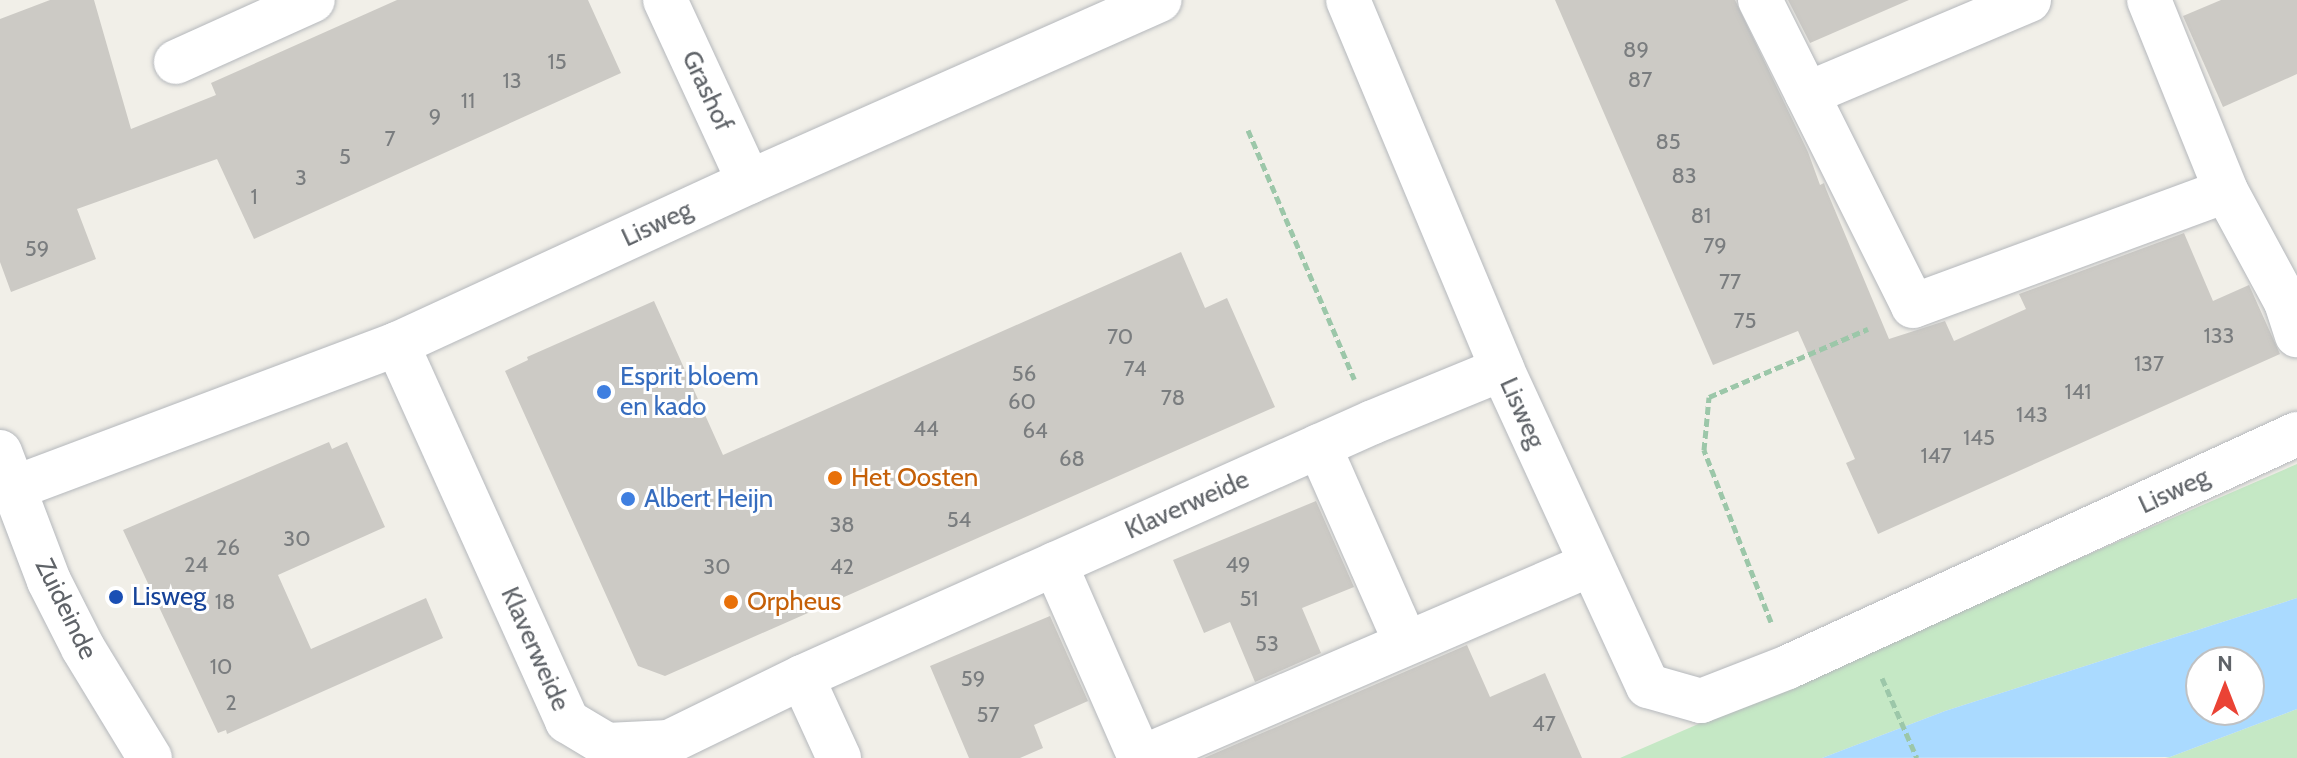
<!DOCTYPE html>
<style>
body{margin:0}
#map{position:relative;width:2297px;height:758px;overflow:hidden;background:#f1efe8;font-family:Cabin,sans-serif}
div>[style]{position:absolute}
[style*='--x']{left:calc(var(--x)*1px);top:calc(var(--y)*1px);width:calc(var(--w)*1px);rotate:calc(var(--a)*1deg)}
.green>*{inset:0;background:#c5e8c5}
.water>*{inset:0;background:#aadaff}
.building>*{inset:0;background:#cccac5}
.path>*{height:5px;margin-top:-2.5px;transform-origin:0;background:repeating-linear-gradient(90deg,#9cc7a9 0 8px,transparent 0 12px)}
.roads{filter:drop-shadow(0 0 2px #b5b8bc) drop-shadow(0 0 2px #b5b8bc)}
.pedestrian>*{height:44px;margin:-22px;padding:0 22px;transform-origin:22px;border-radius:22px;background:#fff}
.minor>*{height:44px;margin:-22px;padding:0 22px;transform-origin:22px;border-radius:22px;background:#fff}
.tertiary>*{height:44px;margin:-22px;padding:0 22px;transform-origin:22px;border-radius:22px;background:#fff}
.dots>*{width:22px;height:22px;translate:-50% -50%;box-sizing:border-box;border:4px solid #fff;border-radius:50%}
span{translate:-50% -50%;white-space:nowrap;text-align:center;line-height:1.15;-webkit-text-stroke:6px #fff;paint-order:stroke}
.number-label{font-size:22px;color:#7a7d7f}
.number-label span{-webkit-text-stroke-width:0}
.street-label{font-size:26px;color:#5f6368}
.shop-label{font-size:26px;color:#366cbe}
.left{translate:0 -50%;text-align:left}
.food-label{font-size:26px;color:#c56008}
.transit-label{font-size:26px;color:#164399}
.north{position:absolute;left:2185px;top:646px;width:80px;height:80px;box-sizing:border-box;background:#fff;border:2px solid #bfc1c3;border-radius:50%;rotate:0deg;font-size:22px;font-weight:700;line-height:32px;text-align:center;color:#5f6368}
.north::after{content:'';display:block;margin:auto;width:28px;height:36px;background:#ea4335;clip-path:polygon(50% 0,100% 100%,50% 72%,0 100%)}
</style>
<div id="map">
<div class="green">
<div style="clip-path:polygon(2297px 464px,2297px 598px,1945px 711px,1822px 758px,1620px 758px)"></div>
<div style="clip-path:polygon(2297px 709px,2297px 758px,2165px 758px,2170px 757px)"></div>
</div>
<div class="water">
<div style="clip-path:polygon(evenodd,2297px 598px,2297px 709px,2170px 757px,1822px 758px,1945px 711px,2297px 598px,2201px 662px,2249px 662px,2249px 710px,2201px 710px,2201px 662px)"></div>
</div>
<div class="building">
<div style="clip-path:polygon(50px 0,94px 0,131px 129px,216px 95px,211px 83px,397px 0,588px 0,621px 73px,254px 239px,217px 159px,77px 209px,96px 259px,11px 292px,0 262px,0 19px)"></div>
<div style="clip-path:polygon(1555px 0,1735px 0,1808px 152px,1820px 185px,1824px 183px,1826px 189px,1889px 339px,1945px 321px,1954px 341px,2026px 309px,2019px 294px,2184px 233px,2213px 301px,2249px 285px,2280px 354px,1878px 534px,1846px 463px,1855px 459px,1798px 331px,1713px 365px)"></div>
<div style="clip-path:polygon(1788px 0,1909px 0,1810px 43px)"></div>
<div style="clip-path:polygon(2221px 0,2297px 0,2297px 74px,2223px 107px,2183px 16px)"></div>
<div style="clip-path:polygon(1181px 252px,1205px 308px,1227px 298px,1275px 407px,665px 676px,638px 666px,505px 371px,528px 360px,527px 357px,654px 301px,723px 455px)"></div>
<div style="clip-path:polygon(329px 442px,332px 449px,347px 442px,385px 527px,278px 575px,311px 649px,426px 598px,443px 638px,227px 734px,226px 730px,218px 733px,123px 530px)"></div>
<div style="clip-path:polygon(1316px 501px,1354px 587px,1302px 608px,1321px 653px,1255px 682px,1230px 622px,1204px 633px,1173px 560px)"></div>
<div style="clip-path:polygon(1050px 616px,1088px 701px,1034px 725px,1043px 748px,1020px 758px,969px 758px,930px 666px)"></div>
<div style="clip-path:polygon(1467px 645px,1490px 697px,1545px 673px,1582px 758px,1204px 758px)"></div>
</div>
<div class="path">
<div style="--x:1248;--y:130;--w:271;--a:66.9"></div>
<div style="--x:1771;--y:622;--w:185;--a:-111.3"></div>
<div style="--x:1704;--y:450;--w:53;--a:-84.6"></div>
<div style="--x:1709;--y:397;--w:173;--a:-23.2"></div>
<div style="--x:1882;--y:678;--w:87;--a:66.4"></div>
</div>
<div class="roads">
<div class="pedestrian">
<div style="--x:1319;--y:446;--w:215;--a:66.2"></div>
<div style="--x:1055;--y:564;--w:212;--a:66.3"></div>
</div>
<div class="minor">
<div style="--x:665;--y:0;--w:200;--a:65.2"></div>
<div style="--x:1348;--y:0;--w:400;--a:67.3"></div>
<div style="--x:1502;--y:369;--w:349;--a:65.3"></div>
<div style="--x:1648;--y:686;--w:55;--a:15.8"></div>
<div style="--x:1701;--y:701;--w:93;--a:-21.3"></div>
<div style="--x:1788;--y:667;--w:560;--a:-24.6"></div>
<div style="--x:1760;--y:0;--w:342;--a:63.4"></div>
<div style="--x:1913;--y:306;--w:333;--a:-20.2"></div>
<div style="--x:2149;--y:0;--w:206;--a:68"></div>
<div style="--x:2226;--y:191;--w:126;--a:61.6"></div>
<div style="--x:2286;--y:302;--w:35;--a:72"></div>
<div style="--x:176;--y:62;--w:150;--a:-24.3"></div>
<div style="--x:1807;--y:94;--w:241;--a:-22.9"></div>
<div style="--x:397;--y:344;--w:414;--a:65.7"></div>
<div style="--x:567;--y:721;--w:47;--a:31"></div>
<div style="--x:607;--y:745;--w:62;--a:-2.8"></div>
<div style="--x:669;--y:742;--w:148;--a:-26"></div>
<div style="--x:14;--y:488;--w:409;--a:-20.6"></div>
<div style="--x:397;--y:344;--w:387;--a:-24.7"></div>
<div style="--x:749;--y:182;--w:449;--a:-23.9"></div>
<div style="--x:839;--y:758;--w:89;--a:-114.6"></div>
<div style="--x:802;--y:677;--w:625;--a:-24.06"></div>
<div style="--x:1373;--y:422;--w:139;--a:-22.3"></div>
<div style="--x:1141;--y:758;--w:488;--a:-23.3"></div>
</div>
<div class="tertiary">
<div style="--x:0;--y:452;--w:138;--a:69.2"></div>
<div style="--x:49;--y:581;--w:75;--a:63.1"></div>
<div style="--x:83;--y:648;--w:129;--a:58.7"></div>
</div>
</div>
<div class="dots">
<div style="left:604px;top:392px;background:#3f7fe0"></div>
<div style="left:835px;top:478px;background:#e8710a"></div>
<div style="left:628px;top:499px;background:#3f7fe0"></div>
<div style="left:116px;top:597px;background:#1a4fb4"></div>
<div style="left:731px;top:602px;background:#e8710a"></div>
</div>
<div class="number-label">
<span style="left:1636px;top:50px">89</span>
<span style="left:557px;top:62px">15</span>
<span style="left:1640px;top:80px">87</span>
<span style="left:512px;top:81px">13</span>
<span style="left:468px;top:101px">11</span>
<span style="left:435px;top:117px">9</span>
<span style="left:390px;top:139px">7</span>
<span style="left:1668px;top:142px">85</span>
<span style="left:345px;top:157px">5</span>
<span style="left:1684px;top:176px">83</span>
<span style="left:301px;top:178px">3</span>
<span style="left:254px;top:197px">1</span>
<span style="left:1701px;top:216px">81</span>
<span style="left:1715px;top:246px">79</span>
<span style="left:37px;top:249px">59</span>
<span style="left:1730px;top:282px">77</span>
<span style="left:1745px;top:321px">75</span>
<span style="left:2219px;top:336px">133</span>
<span style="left:1120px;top:337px">70</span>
<span style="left:2149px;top:364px">137</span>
<span style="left:1135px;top:369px">74</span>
<span style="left:1024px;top:374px">56</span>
<span style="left:2078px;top:392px">141</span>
<span style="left:1173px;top:398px">78</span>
<span style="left:1022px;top:402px">60</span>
<span style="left:2032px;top:415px">143</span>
<span style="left:926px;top:429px">44</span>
<span style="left:1035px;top:431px">64</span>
<span style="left:1979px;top:438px">145</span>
<span style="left:1936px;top:456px">147</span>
<span style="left:1072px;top:459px">68</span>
<span style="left:959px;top:520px">54</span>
<span style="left:842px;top:525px">38</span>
<span style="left:297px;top:539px">30</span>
<span style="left:228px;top:548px">26</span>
<span style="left:196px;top:565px">24</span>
<span style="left:1238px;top:565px">49</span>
<span style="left:717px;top:567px">30</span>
<span style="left:842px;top:567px">42</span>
<span style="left:1249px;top:599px">51</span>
<span style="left:225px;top:602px">18</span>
<span style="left:1267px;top:644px">53</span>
<span style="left:221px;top:667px">10</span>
<span style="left:973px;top:679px">59</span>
<span style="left:231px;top:703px">2</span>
<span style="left:988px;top:715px">57</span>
<span style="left:1544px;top:724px">47</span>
</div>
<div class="street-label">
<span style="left:707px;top:91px;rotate:65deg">Grashof</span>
<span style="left:657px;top:224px;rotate:-25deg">Lisweg</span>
<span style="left:1522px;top:413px;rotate:66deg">Lisweg</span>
<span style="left:2174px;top:491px;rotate:-25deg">Lisweg</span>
<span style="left:1187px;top:505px;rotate:-24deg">Klaverweide</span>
<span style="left:66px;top:609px;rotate:64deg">Zuideinde</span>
<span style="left:535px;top:649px;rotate:66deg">Klaverweide</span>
</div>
<div class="shop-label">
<span class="left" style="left:620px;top:392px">Esprit bloem<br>en kado</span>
<span class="left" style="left:644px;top:499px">Albert Heijn</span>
</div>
<div class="food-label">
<span class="left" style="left:851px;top:478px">Het Oosten</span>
<span class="left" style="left:747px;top:602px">Orpheus</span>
</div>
<div class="transit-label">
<span class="left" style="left:132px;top:597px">Lisweg</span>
</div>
<div class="north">N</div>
</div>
